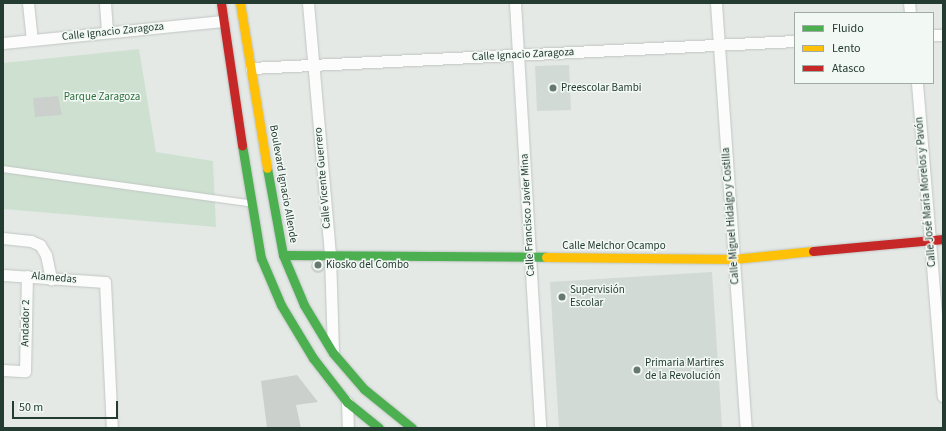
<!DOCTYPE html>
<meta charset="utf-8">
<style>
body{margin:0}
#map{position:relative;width:946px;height:431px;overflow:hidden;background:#e4e9e6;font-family:"Source Sans 3",sans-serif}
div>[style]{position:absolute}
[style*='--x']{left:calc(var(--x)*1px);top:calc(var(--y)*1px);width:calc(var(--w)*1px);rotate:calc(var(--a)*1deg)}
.built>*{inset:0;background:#d2dad5}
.green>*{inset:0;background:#cee1d1}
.building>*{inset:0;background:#cbd0cd}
.round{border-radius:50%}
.roads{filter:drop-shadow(0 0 1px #c1c6c3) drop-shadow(0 0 1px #c1c6c3)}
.lane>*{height:5.5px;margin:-2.75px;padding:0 2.75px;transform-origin:2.75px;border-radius:2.75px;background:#fbfcfb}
.street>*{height:11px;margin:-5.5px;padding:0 5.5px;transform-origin:5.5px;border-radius:5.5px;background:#fbfcfb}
.fast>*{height:9px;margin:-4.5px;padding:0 4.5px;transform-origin:4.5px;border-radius:4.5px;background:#4caf50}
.slow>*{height:9px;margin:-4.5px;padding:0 4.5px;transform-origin:4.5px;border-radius:4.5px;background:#ffc107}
.jam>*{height:9px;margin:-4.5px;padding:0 4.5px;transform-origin:4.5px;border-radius:4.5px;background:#c62828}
.dots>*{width:11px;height:11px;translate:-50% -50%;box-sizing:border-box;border:2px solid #f2f8f4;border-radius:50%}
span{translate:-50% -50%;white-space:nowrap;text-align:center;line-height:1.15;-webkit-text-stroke:3px #f2f8f4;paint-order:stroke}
.street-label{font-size:11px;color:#233b31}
.poi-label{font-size:11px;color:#233b31}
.left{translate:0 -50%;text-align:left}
.park-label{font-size:11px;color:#2f703e}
.frame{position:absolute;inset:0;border:4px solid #233b31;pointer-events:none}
.legend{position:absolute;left:794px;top:12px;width:140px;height:72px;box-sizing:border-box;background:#f2f8f4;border:1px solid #9faca6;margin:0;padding:5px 7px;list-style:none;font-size:12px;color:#233b31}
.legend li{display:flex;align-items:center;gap:8px;height:20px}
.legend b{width:20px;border:1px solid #9faca6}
.scale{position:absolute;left:12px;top:401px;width:106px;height:18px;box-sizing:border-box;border:2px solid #233b31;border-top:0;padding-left:5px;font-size:12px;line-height:14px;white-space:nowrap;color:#233b31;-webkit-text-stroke:3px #f2f8f4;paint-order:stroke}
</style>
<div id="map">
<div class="built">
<div style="clip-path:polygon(569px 65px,571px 110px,537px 111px,535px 66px)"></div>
<div style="clip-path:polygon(712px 272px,722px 427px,559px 428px,550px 282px)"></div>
</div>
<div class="green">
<div style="clip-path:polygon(139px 49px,156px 152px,213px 161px,216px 227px,3px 209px,3px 63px)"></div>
</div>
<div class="building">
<div style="clip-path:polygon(58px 96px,62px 115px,35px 117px,33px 98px)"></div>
<div class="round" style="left:311px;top:259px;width:14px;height:14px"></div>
<div style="clip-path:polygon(297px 375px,318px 402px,296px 405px,301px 428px,267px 428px,261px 381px)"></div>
</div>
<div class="roads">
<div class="lane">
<div style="--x:3;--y:169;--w:247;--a:7.9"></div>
</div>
<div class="street">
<div style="--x:28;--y:3;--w:37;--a:84"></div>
<div style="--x:105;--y:3;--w:29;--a:86"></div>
<div style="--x:308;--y:3;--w:254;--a:85"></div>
<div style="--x:330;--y:256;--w:95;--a:88.2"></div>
<div style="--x:515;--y:3;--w:426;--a:86.6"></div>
<div style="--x:716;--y:3;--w:426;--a:86"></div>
<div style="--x:909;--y:3;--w:10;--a:84"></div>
<div style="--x:933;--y:35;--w:10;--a:0"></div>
<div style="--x:3;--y:43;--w:221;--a:-5.7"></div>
<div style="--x:251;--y:68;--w:545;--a:-2.84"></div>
<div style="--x:917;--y:83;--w:314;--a:85.3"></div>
<div style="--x:3;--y:238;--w:28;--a:6"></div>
<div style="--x:31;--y:241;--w:10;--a:24"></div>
<div style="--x:40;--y:245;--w:12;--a:59"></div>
<div style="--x:46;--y:255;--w:25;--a:78"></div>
<div style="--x:3;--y:275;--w:102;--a:3.9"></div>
<div style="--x:105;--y:282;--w:146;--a:87.3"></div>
<div style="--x:3;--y:370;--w:22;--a:3"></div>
<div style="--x:25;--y:371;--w:95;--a:-88.8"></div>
<div style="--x:347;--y:402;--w:26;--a:88"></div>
</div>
<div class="fast">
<div style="--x:242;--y:145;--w:115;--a:80.5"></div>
<div style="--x:261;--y:258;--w:51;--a:66.9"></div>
<div style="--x:281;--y:305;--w:62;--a:58.9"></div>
<div style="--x:313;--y:358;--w:56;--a:52.3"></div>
<div style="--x:347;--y:402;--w:41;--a:39.1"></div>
<div style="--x:267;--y:168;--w:88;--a:79.6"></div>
<div style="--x:283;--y:255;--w:54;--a:67.2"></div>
<div style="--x:304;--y:305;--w:56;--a:58.9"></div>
<div style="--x:333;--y:353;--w:48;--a:49.3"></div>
<div style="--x:364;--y:389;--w:62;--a:39.1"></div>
<div style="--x:283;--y:255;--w:263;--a:0.4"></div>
</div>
<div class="slow">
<div style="--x:240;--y:3;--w:167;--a:80.7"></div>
<div style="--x:546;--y:257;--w:188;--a:0.6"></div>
<div style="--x:734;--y:259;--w:79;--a:-5.8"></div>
</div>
<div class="jam">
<div style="--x:221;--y:3;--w:144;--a:81.6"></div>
<div style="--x:813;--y:251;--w:131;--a:-5.3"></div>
</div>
</div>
<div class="dots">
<div style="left:553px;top:88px;background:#677870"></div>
<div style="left:318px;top:265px;background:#677870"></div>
<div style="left:562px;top:297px;background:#677870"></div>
<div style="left:637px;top:370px;background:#677870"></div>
</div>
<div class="street-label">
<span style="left:113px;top:32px;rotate:-6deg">Calle Ignacio Zaragoza</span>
<span style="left:523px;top:55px;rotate:-3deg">Calle Ignacio Zaragoza</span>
<span style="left:323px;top:178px;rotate:-95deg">Calle Vicente Guerrero</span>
<span style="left:283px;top:184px;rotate:80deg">Boulevard Ignacio Allende</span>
<span style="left:926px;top:192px;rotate:-95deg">Calle José María Morelos y Pavón</span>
<span style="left:528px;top:215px;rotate:-93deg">Calle Francisco Javier Mina</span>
<span style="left:731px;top:216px;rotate:-94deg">Calle Miguel Hidalgo y Costilla</span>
<span style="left:614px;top:246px">Calle Melchor Ocampo</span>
<span style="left:54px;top:278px;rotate:5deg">Alamedas</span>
<span style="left:26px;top:323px;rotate:-89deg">Andador 2</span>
</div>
<div class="poi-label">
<span class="left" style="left:561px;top:88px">Preescolar Bambi</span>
<span class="left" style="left:326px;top:265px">Kiosko del Combo</span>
<span class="left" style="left:570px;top:297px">Supervisión<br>Escolar</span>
<span class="left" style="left:645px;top:370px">Primaria Martires<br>de la Revolución</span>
</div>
<div class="park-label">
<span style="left:102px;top:97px">Parque Zaragoza</span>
</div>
<div class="frame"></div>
<ul class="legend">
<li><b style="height:5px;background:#4caf50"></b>Fluido</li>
<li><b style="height:5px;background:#ffc107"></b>Lento</li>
<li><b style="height:5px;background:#c62828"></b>Atasco</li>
</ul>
<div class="scale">50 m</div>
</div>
